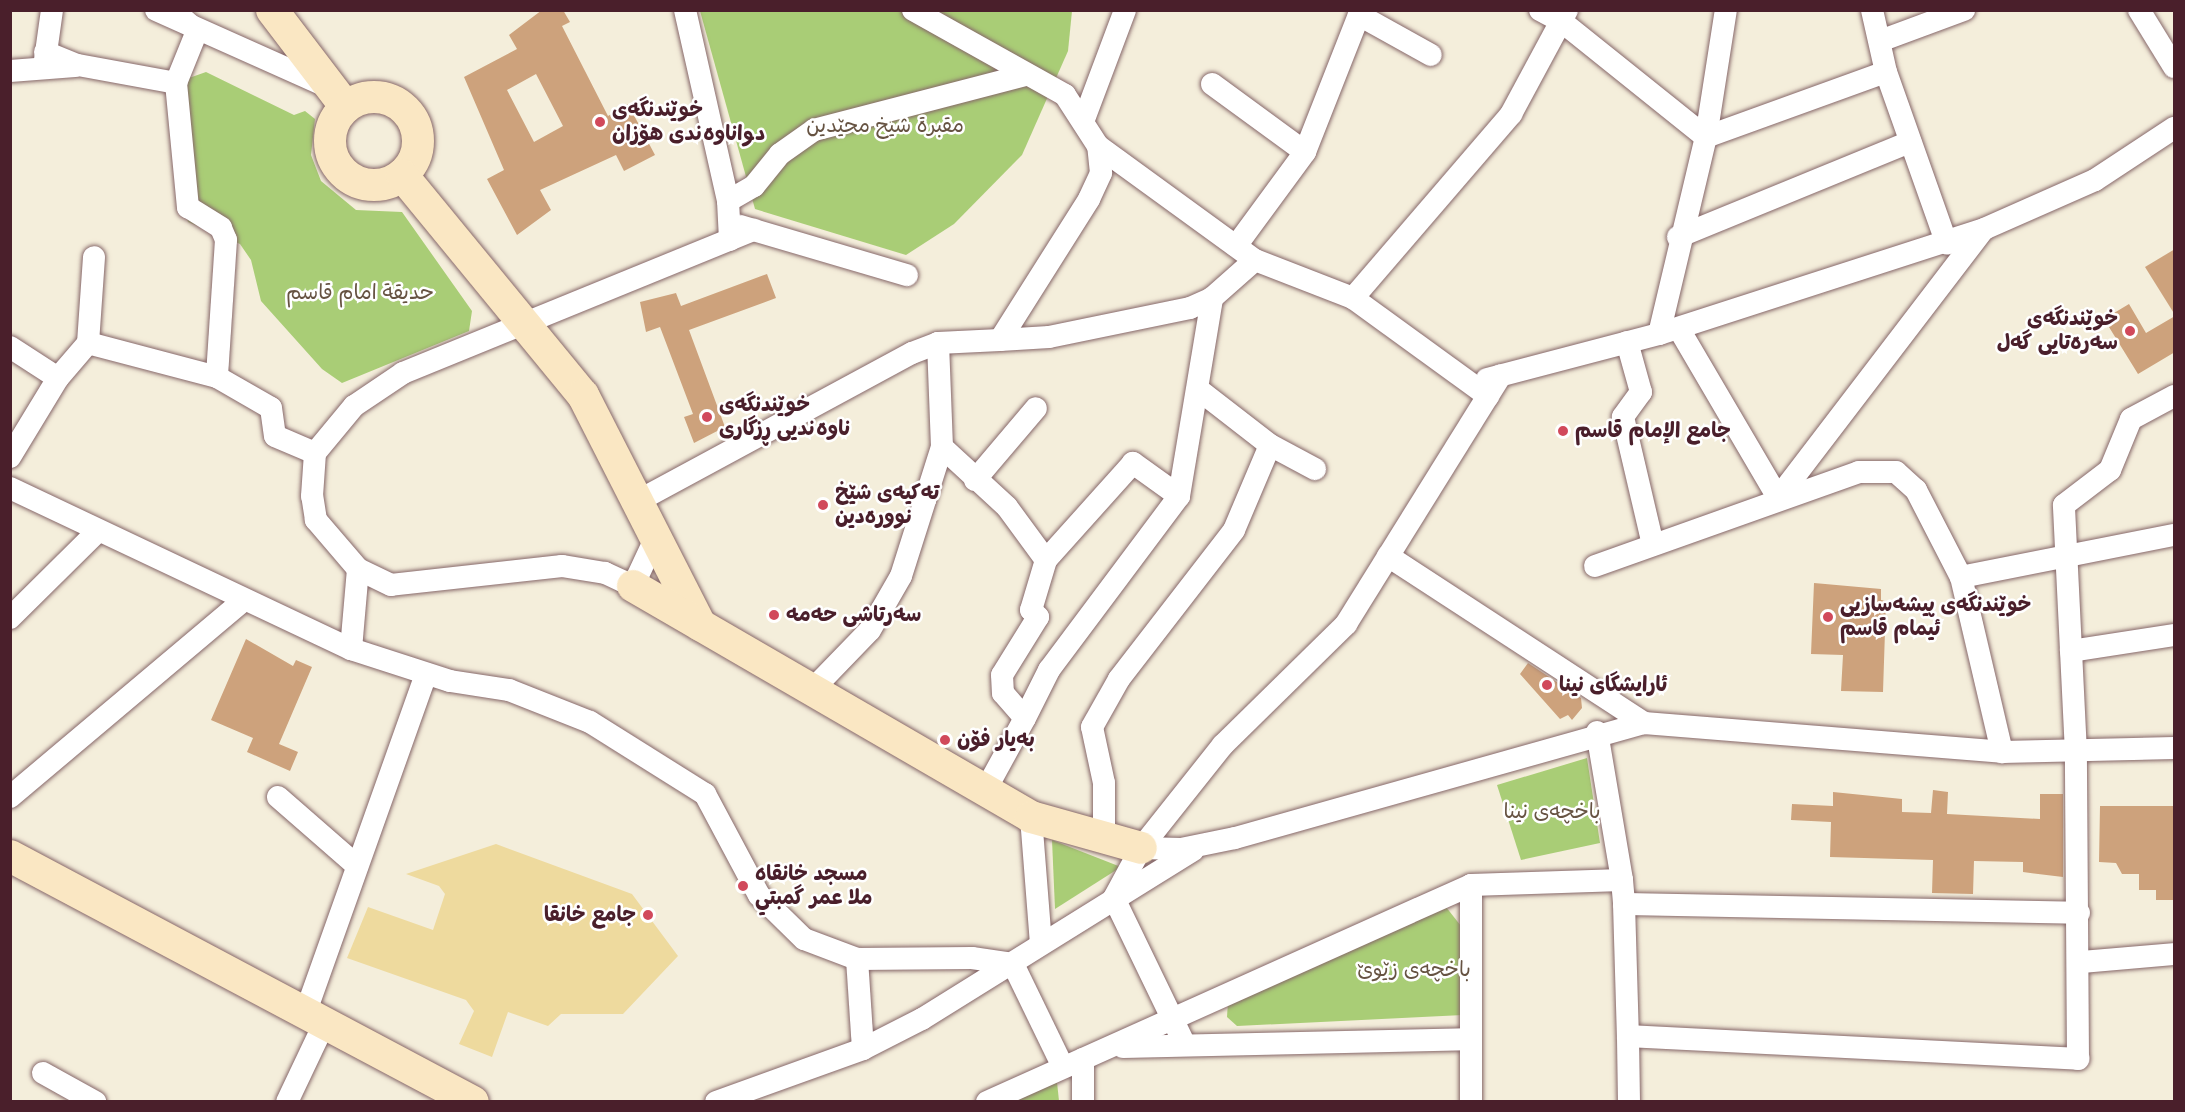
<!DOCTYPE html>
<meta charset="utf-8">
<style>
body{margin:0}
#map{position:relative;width:2185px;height:1112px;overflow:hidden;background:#f4eedb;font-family:Mynerve,"Playpen Sans Arabic",sans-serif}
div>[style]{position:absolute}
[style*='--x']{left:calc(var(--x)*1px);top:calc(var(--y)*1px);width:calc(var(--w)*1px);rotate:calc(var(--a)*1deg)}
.green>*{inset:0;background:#a9cd76}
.sand>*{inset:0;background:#eeda9e}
.building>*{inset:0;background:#cda27c}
.roads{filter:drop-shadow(0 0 2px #866769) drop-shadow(0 0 2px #866769)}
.street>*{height:22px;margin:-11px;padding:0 11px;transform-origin:11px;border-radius:11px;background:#fff}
.secondary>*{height:32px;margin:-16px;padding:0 16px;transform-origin:16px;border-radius:16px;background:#fae7c3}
.secondary>.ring{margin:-16px;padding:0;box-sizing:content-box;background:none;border:32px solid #fae7c3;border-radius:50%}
.dots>*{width:16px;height:16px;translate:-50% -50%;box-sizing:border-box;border:3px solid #fff;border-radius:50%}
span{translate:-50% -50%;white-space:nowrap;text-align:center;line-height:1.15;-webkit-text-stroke:5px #fff;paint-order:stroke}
.poi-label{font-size:21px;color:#4a1f2b;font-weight:700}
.left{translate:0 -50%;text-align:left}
.right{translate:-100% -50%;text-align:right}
.park-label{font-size:21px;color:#665342}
.frame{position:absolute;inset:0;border:12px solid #4a1f2b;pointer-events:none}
</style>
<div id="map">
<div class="green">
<div style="clip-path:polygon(700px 11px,1072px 11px,1068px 51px,1022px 155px,954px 224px,906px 255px,755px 209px)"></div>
<div style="clip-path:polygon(206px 72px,294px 115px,305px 111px,315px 119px,311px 155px,321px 181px,356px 210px,402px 212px,472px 311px,469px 331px,342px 383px,322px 369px,261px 301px,251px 260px,240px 244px,188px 222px,181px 201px,177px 111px,189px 78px)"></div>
<div style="clip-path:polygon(1587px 758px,1600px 843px,1521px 860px,1497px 785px)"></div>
<div style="clip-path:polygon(1052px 840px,1121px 867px,1055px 909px)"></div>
<div style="clip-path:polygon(1446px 907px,1461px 926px,1463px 1015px,1237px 1026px,1227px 1017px,1228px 1002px)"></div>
<div style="clip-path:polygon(1057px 1082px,1059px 1101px,1011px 1102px)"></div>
</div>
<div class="sand">
<div style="clip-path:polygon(496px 844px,632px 894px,678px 956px,623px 1014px,561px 1014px,548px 1026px,508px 1012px,492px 1057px,459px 1044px,474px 1011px,466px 1000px,347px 958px,368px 907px,433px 930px,445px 894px,439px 886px,406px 874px)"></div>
</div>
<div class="building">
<div style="clip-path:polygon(evenodd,542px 10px,563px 10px,570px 22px,562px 26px,608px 116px,628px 104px,655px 155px,624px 171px,616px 155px,540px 190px,551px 210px,517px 235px,487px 179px,504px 170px,464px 77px,517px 49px,509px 35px,542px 10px,536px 74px,563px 126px,534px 142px,507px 90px,536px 74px)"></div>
<div style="clip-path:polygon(2175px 249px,2175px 315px,2145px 267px)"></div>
<div style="clip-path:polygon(767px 274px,776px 298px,689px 330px,725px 427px,694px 443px,684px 417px,693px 414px,660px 327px,646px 332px,640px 302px,676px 293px,681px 306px)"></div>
<div style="clip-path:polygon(2129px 304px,2146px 333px,2175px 316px,2175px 352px,2138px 374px,2104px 319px)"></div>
<div style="clip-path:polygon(1814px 583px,1881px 589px,1881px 600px,1886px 601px,1883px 692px,1841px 691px,1843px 655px,1811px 654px)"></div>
<div style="clip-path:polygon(246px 639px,293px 666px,296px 660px,312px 667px,279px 744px,298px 752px,290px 771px,247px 752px,253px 738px,211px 720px)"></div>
<div style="clip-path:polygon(1528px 663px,1581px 698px,1582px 708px,1572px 720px,1568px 715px,1560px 719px,1520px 674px)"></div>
<div style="clip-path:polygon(1933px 790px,1948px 792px,1947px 814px,2040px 819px,2040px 794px,2063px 794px,2063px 877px,2023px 872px,2023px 862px,1974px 861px,1973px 894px,1932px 893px,1933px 860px,1830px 857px,1831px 822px,1791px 820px,1792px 804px,1833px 806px,1833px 792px,1902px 799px,1902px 812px,1931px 813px)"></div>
<div style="clip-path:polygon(2100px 806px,2175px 806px,2175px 900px,2156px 900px,2156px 890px,2139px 890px,2139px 874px,2122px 874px,2116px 863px,2099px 862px)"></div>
</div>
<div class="roads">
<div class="street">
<div style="--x:156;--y:10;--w:188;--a:24.1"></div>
<div style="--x:173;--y:10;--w:32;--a:41"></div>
<div style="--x:197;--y:31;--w:56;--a:112"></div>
<div style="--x:176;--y:83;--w:125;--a:84.5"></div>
<div style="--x:188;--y:207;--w:39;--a:32"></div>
<div style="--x:221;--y:228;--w:13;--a:67"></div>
<div style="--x:226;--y:240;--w:137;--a:93.8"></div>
<div style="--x:685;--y:10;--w:196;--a:77.3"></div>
<div style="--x:728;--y:201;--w:39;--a:87"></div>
<div style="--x:913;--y:10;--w:174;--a:29.2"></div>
<div style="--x:1065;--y:95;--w:61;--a:57.1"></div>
<div style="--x:1540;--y:10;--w:24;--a:28"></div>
<div style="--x:1561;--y:21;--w:186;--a:38.7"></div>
<div style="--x:1706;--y:137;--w:191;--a:-19.9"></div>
<div style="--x:1872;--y:10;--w:64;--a:77.3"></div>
<div style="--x:1886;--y:72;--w:182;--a:70.5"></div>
<div style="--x:2139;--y:10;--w:67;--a:58.4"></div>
<div style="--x:1359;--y:15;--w:82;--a:29.1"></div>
<div style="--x:1880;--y:41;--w:90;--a:-20.3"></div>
<div style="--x:45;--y:52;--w:35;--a:22"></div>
<div style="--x:78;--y:65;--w:100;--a:10.4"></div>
<div style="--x:44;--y:67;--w:58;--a:-82"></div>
<div style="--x:10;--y:71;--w:65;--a:-4.4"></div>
<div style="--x:1212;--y:84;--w:115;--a:36.2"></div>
<div style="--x:1083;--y:122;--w:120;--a:-69.4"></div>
<div style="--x:728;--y:201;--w:30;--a:-30"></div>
<div style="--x:754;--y:186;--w:41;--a:-50.9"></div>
<div style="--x:780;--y:154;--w:42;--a:-35.2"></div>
<div style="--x:814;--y:130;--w:218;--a:-14.6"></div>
<div style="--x:740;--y:226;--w:174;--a:16.4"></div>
<div style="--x:1678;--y:237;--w:251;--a:-22.3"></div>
<div style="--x:1236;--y:246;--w:117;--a:-53.7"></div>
<div style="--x:1305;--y:152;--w:153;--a:-68.5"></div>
<div style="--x:1353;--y:298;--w:243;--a:-49.3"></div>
<div style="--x:1511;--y:114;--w:118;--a:-61.7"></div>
<div style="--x:1679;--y:329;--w:196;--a:59.6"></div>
<div style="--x:1778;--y:498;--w:337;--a:-52.6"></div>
<div style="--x:1659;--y:334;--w:342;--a:-17.9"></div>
<div style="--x:1984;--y:229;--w:121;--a:-23.8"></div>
<div style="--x:2095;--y:180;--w:95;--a:-33.4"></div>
<div style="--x:1000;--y:340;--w:49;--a:-3.5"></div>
<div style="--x:1049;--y:337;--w:144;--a:-11.6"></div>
<div style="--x:1190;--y:308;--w:24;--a:-24"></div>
<div style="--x:1212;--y:298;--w:57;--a:-41.5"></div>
<div style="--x:1627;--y:342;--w:52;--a:74.4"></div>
<div style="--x:1641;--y:392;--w:31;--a:126"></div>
<div style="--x:1623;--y:417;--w:131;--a:76.8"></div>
<div style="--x:88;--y:343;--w:86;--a:-86"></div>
<div style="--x:10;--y:347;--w:57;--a:32.9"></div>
<div style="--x:1487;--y:379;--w:178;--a:-14.7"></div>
<div style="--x:1659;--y:334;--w:203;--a:-76.6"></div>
<div style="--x:1706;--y:137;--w:129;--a:-81.1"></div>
<div style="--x:1270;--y:445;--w:51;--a:28.1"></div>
<div style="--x:942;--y:447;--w:88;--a:42.7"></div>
<div style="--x:1007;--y:507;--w:66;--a:53.7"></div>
<div style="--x:10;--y:457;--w:92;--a:-58.7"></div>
<div style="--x:58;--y:378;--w:46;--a:-49.4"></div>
<div style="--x:88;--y:343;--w:133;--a:14.8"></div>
<div style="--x:217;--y:377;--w:62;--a:29.9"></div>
<div style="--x:271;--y:408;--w:28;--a:82"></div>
<div style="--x:275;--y:436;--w:43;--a:23"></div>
<div style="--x:975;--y:480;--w:94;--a:-49.7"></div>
<div style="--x:10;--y:488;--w:377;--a:25.3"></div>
<div style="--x:351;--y:649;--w:104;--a:17.9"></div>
<div style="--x:450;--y:681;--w:60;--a:8.7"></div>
<div style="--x:509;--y:690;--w:87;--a:21.6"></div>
<div style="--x:590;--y:722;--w:136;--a:32.1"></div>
<div style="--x:705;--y:794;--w:115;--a:61.9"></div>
<div style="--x:759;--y:895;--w:63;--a:44.4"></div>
<div style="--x:804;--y:939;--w:57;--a:20.7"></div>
<div style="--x:857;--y:959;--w:115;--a:-0.5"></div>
<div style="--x:972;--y:958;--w:41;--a:8.3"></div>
<div style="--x:1013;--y:964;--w:114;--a:64.1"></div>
<div style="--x:1179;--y:496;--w:201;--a:-80.5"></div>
<div style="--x:638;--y:501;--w:311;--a:-28.4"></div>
<div style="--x:912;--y:353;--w:28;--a:-21"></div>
<div style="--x:938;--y:343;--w:62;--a:-2.8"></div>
<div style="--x:1000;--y:340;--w:167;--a:-57.7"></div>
<div style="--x:1089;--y:199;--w:29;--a:-65"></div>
<div style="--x:1101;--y:173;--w:27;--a:-96"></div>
<div style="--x:1098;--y:146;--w:194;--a:36"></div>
<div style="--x:1255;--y:260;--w:105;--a:21.2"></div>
<div style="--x:1353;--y:298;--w:167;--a:36"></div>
<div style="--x:656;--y:537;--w:54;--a:115.1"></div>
<div style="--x:633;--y:586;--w:31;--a:-155"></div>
<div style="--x:605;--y:573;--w:44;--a:-170.8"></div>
<div style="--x:562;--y:566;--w:172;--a:173.7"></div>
<div style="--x:391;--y:585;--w:37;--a:-154"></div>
<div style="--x:358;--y:569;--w:65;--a:-130.6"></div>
<div style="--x:316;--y:520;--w:24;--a:-99"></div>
<div style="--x:312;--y:496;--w:43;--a:-86"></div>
<div style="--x:315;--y:453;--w:61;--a:-50.3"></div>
<div style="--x:354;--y:406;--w:59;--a:-34"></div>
<div style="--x:403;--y:373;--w:379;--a:-22.2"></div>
<div style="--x:1388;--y:556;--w:306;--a:33.1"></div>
<div style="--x:1595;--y:566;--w:280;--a:-19.6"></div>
<div style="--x:1859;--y:472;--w:37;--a:0"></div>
<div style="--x:1896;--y:472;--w:27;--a:42"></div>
<div style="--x:1916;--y:490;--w:98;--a:62.7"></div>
<div style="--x:1961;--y:577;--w:180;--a:76.8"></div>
<div style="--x:1961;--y:577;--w:217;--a:-11.2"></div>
<div style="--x:10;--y:618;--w:121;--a:-44.7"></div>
<div style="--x:351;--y:649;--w:80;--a:-85"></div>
<div style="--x:2071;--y:651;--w:104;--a:-8.8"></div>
<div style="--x:812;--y:690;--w:83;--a:-46"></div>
<div style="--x:870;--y:630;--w:62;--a:-60.1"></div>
<div style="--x:901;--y:576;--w:135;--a:-72.4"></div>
<div style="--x:942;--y:447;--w:104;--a:-92.2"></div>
<div style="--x:1597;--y:732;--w:150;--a:80.4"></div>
<div style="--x:985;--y:791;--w:83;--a:-61.3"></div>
<div style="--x:1025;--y:718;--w:54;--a:-63.4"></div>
<div style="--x:1049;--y:670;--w:217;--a:-53.2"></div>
<div style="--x:1179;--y:496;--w:57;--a:-144.3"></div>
<div style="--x:1133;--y:463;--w:130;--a:131.9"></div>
<div style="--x:1046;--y:560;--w:52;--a:106.7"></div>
<div style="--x:1031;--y:610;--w:10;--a:45"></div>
<div style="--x:1038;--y:617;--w:68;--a:121.8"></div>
<div style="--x:1002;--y:675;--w:18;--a:87"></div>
<div style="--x:1003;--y:693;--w:33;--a:49"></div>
<div style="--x:10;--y:797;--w:306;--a:-40.1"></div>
<div style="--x:278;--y:797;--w:105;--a:41.1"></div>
<div style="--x:1031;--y:817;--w:127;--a:85.5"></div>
<div style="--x:1104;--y:841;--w:58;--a:-90"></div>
<div style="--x:1104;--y:783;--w:57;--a:-102.1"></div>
<div style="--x:1092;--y:727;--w:55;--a:-60.6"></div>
<div style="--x:1119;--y:679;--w:188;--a:-52.3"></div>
<div style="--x:1234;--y:530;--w:92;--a:-67"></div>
<div style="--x:1270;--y:445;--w:90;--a:-142.2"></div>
<div style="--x:1141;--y:848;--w:132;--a:-51.5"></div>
<div style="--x:1223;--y:745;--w:173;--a:-44.5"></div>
<div style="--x:1346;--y:624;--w:293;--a:-58.1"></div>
<div style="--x:1624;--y:904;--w:132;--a:88.3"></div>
<div style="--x:857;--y:959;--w:90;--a:86.2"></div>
<div style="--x:2081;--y:962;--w:93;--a:-4.9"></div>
<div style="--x:305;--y:1014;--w:361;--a:-70.4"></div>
<div style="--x:1185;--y:1045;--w:163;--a:-115.8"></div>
<div style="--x:1114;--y:898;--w:57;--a:-61.6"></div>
<div style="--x:1141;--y:848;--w:40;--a:1.4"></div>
<div style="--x:1181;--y:849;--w:55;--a:-11.5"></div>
<div style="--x:1235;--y:838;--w:425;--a:-15.7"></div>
<div style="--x:1644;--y:723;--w:359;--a:4.6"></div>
<div style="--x:2002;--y:752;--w:172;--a:-1.3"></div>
<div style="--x:1123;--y:1047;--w:344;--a:-1.3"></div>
<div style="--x:43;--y:1073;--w:60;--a:29.1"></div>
<div style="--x:287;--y:1102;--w:86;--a:-64.6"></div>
<div style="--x:716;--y:1102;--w:156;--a:-19.8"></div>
<div style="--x:863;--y:1049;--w:66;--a:-27"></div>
<div style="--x:922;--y:1019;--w:319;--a:-31.9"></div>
<div style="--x:987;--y:1102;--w:530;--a:-24.15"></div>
<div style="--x:1471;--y:885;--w:151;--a:-1.9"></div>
<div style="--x:1622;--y:880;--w:24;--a:85"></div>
<div style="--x:1624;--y:904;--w:455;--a:1.1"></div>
<div style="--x:1083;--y:1102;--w:43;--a:-90"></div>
<div style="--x:1471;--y:1102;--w:217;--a:-90"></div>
<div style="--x:1629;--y:1102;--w:66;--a:-90.9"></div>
<div style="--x:1628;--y:1036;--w:451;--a:2.9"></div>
<div style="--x:2078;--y:1059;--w:306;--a:-90.4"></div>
<div style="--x:2076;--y:753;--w:248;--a:-92.8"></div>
<div style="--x:2064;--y:505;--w:58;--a:-37.3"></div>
<div style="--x:2110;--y:470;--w:55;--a:-67.6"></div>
<div style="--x:2131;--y:419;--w:49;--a:-28.1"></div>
</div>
<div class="secondary">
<div style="--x:272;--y:10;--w:122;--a:52.7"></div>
<div class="ring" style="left:330px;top:97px;width:56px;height:56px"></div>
<div style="--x:402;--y:175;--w:285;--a:50.6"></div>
<div style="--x:583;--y:395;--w:258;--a:63"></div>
<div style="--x:633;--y:586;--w:460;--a:30.1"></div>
<div style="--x:1031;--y:817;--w:114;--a:15.7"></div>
<div style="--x:10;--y:856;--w:524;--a:27.98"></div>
</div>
</div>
<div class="dots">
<div style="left:600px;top:122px;background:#d1495b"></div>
<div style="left:2130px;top:331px;background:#d1495b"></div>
<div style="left:707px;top:417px;background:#d1495b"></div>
<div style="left:1563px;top:431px;background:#d1495b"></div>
<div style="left:823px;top:505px;background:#d1495b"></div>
<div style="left:774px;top:615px;background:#d1495b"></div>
<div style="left:1828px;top:617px;background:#d1495b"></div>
<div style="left:1547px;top:685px;background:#d1495b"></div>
<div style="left:945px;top:740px;background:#d1495b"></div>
<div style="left:743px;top:886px;background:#d1495b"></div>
<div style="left:648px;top:915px;background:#d1495b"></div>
</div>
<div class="poi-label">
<span class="left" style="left:612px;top:122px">خوێندنگەی<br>دواناوەندی هۆزان</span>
<span class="right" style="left:2118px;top:331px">خوێندنگەی<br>سەرەتایی گەل</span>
<span class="left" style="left:719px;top:417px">خوێندنگەی<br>ناوەندیی ڕزگاری</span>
<span class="left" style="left:1575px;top:431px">جامع الإمام قاسم</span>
<span class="left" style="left:835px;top:505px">تەکیەی شێخ<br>نوورەدین</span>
<span class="left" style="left:1840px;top:617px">خوێندنگەی پیشەسازیی<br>ئیمام قاسم</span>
<span class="left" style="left:786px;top:615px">سەرتاشی حەمە</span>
<span class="left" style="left:1559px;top:685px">ئارایشگای نینا</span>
<span class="left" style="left:957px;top:740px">بەیار فۆن</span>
<span class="left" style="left:755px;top:886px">مسجد خانقاه<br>ملا عمر گمبتي</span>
<span class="right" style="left:636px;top:915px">جامع خانقا</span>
</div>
<div class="park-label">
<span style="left:885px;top:126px">مقبرة شيخ محێدین</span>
<span style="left:360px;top:293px">حديقة امام قاسم</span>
<span style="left:1552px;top:812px">باخچەی نینا</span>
<span style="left:1414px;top:970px">باخچەی زێوێ</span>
</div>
<div class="frame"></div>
</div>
